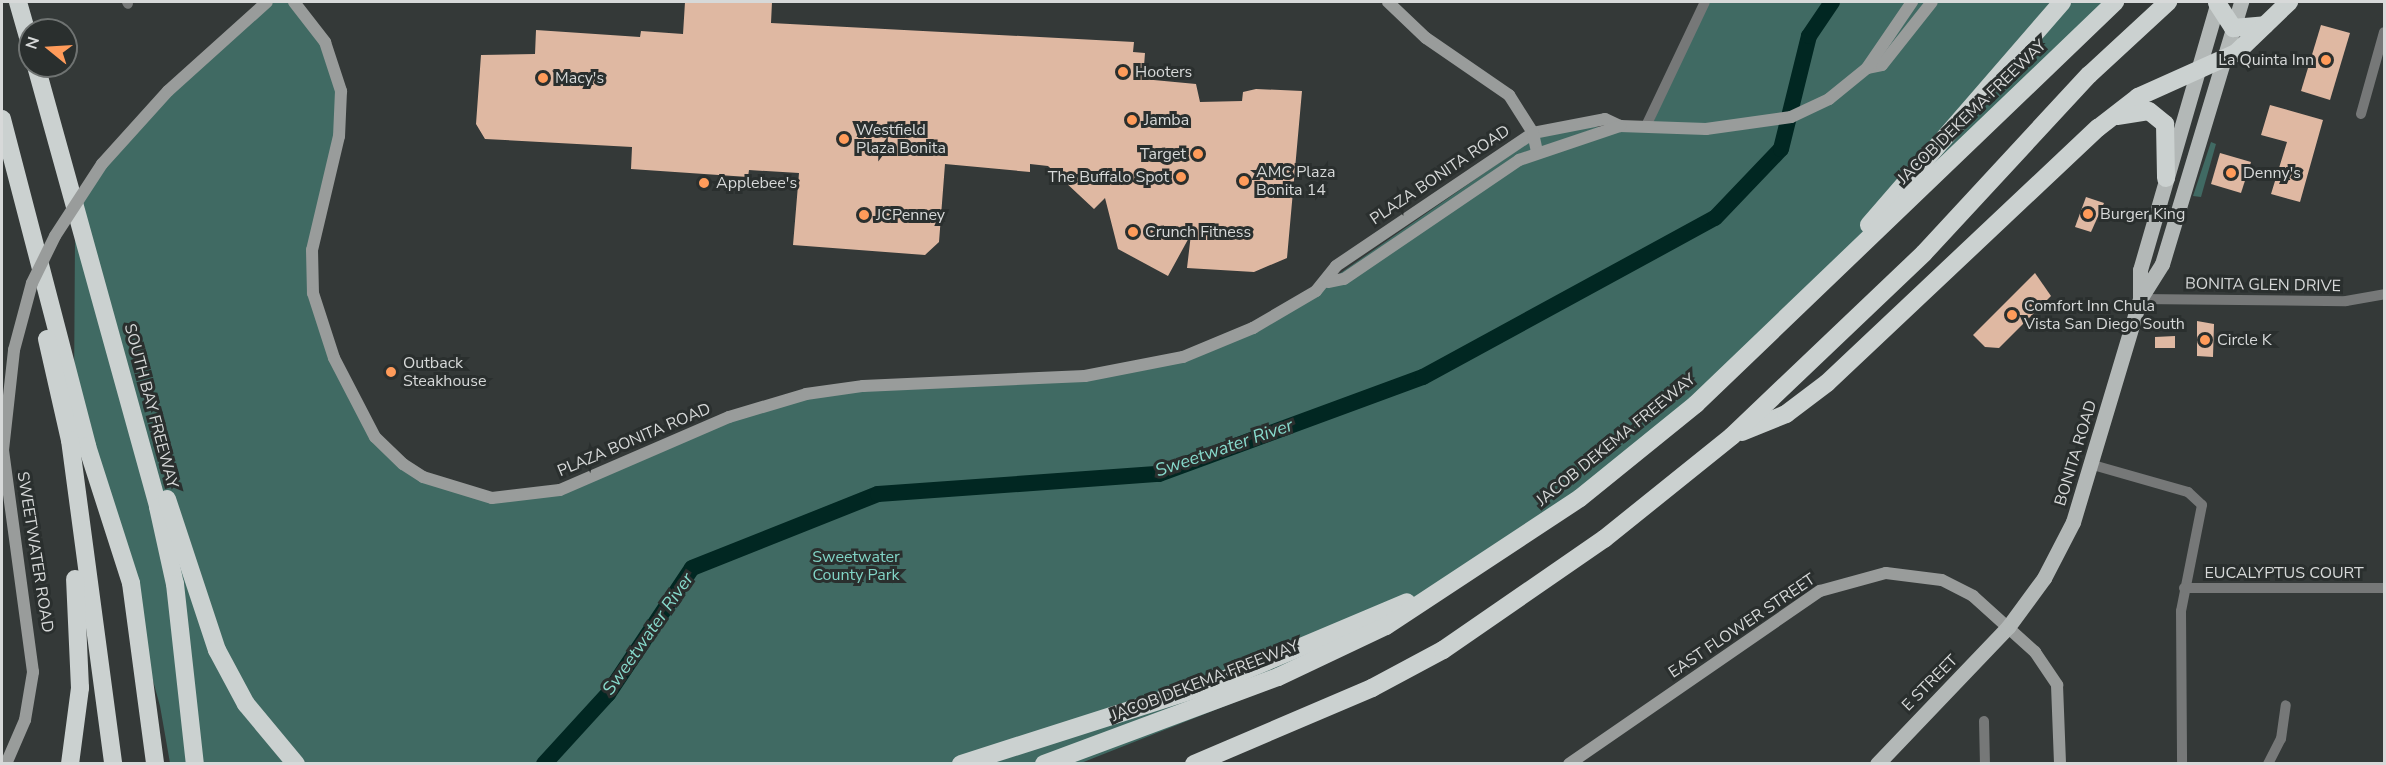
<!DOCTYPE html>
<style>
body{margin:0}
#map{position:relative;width:2386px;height:765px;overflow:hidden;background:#343938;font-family:"Nunito Sans",sans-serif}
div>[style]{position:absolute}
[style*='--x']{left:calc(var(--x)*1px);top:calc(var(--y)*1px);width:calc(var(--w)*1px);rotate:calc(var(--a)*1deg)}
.green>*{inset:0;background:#406a63}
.river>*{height:16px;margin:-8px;padding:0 8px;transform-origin:8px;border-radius:8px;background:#012722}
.building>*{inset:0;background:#dfb8a2}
.street>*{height:10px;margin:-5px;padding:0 5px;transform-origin:5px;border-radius:5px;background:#767878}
.secondary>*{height:12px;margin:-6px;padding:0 6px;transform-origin:6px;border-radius:6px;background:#999c9b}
.primary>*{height:15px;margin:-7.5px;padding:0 7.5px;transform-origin:7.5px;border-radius:7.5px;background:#b3b8b7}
.highway>*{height:18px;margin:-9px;padding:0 9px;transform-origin:9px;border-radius:9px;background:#cbd1d0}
.secondary-bridge>*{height:12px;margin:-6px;padding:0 6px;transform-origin:6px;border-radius:6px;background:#999c9b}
.dots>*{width:16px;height:16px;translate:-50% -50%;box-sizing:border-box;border:3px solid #2a2f2e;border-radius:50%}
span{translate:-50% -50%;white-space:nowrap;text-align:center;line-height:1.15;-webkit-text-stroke:6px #2a2f2e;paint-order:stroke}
.poi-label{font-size:16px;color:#d7d9d9}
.right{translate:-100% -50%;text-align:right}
.left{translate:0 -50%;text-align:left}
.street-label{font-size:16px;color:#d7d9d9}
.park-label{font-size:16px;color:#81d4c6}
.water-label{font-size:18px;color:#87dacc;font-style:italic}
.frame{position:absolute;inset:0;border:3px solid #d7d9d9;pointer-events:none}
.north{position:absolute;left:18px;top:18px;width:60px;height:60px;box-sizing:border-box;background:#2a2f2e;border:2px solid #6f7372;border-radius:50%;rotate:288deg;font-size:16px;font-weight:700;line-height:24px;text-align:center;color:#d7d9d9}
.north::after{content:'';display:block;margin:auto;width:21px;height:27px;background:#ff9b5a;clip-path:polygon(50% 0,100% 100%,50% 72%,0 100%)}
</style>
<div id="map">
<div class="green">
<div style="clip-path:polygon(267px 2px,295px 2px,319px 31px,341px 97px,312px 272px,333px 355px,391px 453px,454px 490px,533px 495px,789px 398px,1150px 365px,1296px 304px,1536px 137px,1587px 127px,1651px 127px,1705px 2px,2103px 2px,1698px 403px,1580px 499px,1276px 686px,1081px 763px,170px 763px,160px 706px,74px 395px,75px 235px,85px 193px,102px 162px)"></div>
<div style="clip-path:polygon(2211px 142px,2216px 144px,2201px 197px,2193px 196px)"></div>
</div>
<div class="river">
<div style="--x:544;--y:764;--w:95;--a:-47.6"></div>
<div style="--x:608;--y:694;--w:151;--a:-56.3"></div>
<div style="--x:692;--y:568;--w:200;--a:-21.7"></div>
<div style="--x:878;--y:494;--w:282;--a:-4.1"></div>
<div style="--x:1159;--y:474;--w:281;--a:-20.2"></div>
<div style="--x:1423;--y:377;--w:332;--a:-28.6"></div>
<div style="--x:1715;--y:218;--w:95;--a:-46.3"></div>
<div style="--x:1781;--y:149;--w:116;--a:-76.1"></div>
<div style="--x:1809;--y:36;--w:41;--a:-55.9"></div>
</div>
<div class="building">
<div style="clip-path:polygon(685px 2px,772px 2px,771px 23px,1134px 42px,1133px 52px,1145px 53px,1143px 79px,1196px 84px,1200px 102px,1242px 101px,1243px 92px,1256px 89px,1302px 91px,1287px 258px,1254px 272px,1187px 268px,1191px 234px,1168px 276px,1118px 249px,1105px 198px,1094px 209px,1048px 166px,1030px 164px,1030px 172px,945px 164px,939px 242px,925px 255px,793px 245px,799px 173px,749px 170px,748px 177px,631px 169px,632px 147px,485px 139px,476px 124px,481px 55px,535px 54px,536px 30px,640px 37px,641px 31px,683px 34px)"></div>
<div style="clip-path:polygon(2321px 25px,2350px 33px,2330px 100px,2301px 91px)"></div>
<div style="clip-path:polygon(2270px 105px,2323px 120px,2300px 202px,2271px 194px,2287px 142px,2261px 135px)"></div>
<div style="clip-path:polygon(2220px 153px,2251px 162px,2241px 193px,2211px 184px)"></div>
<div style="clip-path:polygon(2086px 197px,2104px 203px,2091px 232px,2075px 227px)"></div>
<div style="clip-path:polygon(2035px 273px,2051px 296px,1999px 348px,1985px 347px,1973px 335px)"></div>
<div style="clip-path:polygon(2197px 321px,2214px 324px,2213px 357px,2197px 356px)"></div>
<div style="clip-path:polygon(2175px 336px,2175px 348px,2155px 348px,2155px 337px)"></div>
</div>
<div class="street">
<div style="--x:127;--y:2;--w:2;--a:63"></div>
<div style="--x:2361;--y:114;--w:85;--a:-74.3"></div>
<div style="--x:1646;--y:126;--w:137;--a:-64.6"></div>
<div style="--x:2140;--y:299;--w:206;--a:0.6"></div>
<div style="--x:2346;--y:301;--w:39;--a:-10"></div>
<div style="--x:2093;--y:465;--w:99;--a:15.9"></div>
<div style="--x:2188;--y:492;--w:19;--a:43"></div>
<div style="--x:2202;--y:505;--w:108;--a:101.2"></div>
<div style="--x:2181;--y:611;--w:153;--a:89.6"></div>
<div style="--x:2184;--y:588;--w:200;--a:0"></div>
<div style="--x:1984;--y:721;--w:43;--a:88.7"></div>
<div style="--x:2268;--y:764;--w:28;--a:-63"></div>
<div style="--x:2281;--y:739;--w:34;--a:-82"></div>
</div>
<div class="secondary">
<div style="--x:294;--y:2;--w:51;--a:52.2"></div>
<div style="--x:325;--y:42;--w:52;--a:71.9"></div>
<div style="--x:341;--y:91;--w:45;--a:92.5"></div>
<div style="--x:339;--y:136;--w:117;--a:103.3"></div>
<div style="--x:312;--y:250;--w:43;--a:88.7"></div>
<div style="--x:313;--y:293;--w:68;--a:72.1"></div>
<div style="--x:334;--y:358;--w:89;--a:62.6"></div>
<div style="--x:375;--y:437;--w:39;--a:44"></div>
<div style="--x:403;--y:464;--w:24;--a:33"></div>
<div style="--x:423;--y:477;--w:72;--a:16.9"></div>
<div style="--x:492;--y:498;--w:68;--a:-6.7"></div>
<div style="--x:560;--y:490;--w:184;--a:-23.4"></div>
<div style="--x:729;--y:417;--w:80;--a:-16.6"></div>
<div style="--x:806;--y:394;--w:58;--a:-8"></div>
<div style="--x:863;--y:386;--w:222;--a:-2.6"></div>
<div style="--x:1085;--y:376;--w:100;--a:-11"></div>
<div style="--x:1183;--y:357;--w:76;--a:-22.5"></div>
<div style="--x:1253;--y:328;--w:73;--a:-30.4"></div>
<div style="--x:1316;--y:291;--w:32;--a:-51"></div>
<div style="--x:1336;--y:266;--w:238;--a:-34"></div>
<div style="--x:1533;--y:133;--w:73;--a:-11"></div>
<div style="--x:1605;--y:119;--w:17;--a:25"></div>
<div style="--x:1620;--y:126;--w:86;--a:2"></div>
<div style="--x:1706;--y:129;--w:86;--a:-8"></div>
<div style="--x:1791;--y:117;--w:42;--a:-25.3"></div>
<div style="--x:1829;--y:99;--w:49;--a:-39.2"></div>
<div style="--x:1867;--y:68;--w:15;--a:-11"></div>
<div style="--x:1882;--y:65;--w:80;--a:-51.6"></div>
<div style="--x:1388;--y:2;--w:52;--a:43.5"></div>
<div style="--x:1426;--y:38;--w:101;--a:34.5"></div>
<div style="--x:1509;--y:95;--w:45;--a:57.7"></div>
<div style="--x:1533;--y:133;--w:19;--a:78"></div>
<div style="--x:1867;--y:68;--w:80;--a:-55.7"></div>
<div style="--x:102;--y:164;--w:98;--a:-47.9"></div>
<div style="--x:168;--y:91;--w:133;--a:-42"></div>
<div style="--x:1328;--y:282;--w:16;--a:-11"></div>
<div style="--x:1344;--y:279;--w:212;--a:-34.2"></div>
<div style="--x:1519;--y:160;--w:107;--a:-18.6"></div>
<div style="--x:6;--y:764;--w:48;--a:-66.6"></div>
<div style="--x:25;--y:720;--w:49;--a:-80.5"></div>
<div style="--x:33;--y:672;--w:224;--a:-97.7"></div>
<div style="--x:3;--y:450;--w:101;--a:-83.7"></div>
<div style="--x:1569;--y:764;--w:305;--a:-34.6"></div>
<div style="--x:1820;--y:591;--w:68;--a:-15.3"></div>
<div style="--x:1886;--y:573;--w:56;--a:7.1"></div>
<div style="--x:1942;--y:580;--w:35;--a:27"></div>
<div style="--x:1973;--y:596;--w:84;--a:42.1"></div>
<div style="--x:2035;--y:652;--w:40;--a:56"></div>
<div style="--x:2057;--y:685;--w:79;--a:87.8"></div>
</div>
<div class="primary">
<div style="--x:2140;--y:299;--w:29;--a:-90"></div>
<div style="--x:2140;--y:270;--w:279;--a:-73.8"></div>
<div style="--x:1877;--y:764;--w:190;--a:-46.3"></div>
<div style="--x:2008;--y:627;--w:61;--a:-53.7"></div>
<div style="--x:2044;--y:578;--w:63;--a:-62.6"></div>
<div style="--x:2073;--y:522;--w:233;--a:-73.3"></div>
<div style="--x:2140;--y:299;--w:41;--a:-57.8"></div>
<div style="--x:2162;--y:264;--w:274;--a:-73.2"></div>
</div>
<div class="highway">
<div style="--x:18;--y:2;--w:44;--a:74.1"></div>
<div style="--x:2217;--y:3;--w:30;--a:57"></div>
<div style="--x:2233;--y:28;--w:32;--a:-5"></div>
<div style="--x:36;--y:66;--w:458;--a:74.5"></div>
<div style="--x:158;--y:507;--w:79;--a:77.6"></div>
<div style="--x:175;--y:584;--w:181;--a:83.7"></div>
<div style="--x:2117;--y:116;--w:32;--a:-9"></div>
<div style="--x:2149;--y:111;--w:21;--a:39"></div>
<div style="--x:2165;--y:124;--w:54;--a:88.9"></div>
<div style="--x:2;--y:119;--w:338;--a:75.4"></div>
<div style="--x:87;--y:446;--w:144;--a:72.2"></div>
<div style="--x:131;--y:583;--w:183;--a:82.4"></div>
<div style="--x:1869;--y:225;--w:295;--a:-49.1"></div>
<div style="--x:47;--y:339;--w:104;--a:77.2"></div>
<div style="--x:70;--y:440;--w:327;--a:82.4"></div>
<div style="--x:1742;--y:432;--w:48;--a:-22.2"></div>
<div style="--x:1786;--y:414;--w:51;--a:-37.1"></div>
<div style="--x:1827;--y:383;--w:372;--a:-43.3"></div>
<div style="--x:2098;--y:128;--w:51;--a:-37.8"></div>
<div style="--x:2138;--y:97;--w:107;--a:-24.2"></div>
<div style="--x:2236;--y:53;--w:74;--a:-43.9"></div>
<div style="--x:167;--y:499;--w:159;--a:71.7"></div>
<div style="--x:217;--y:650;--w:61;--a:61.8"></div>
<div style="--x:246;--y:704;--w:78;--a:50.2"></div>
<div style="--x:70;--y:764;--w:77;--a:-82.5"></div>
<div style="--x:80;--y:688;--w:109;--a:-92.6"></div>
<div style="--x:961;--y:764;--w:270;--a:-17.7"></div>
<div style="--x:1218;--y:682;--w:205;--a:-22.9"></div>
<div style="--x:1044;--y:764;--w:250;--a:-20.4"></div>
<div style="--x:1278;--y:677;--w:119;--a:-25.3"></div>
<div style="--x:1386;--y:626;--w:232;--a:-33.4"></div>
<div style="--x:1580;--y:498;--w:149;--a:-39"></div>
<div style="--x:1696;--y:404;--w:581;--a:-43.81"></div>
<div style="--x:1194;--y:764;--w:194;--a:-23.1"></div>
<div style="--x:1372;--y:688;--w:81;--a:-28.2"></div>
<div style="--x:1443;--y:650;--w:196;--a:-34.6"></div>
<div style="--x:1604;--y:539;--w:164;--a:-38.8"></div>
<div style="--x:1732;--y:436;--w:265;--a:-43.6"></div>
<div style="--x:1924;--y:253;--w:243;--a:-47.2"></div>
<div style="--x:2089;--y:75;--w:108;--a:-42.7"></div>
</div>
<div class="secondary-bridge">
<div style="--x:14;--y:350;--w:69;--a:-75"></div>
<div style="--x:32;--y:283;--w:52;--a:-63.9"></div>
<div style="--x:55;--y:236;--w:86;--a:-56.9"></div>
</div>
<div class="dots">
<div style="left:2326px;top:60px;background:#ff9b5a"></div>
<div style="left:1123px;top:72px;background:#ff9b5a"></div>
<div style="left:543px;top:78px;background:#ff9b5a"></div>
<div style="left:1132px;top:120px;background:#ff9b5a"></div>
<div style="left:844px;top:139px;background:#ff9b5a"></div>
<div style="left:1198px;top:154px;background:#ff9b5a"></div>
<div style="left:2231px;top:173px;background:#ff9b5a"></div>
<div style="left:1181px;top:177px;background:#ff9b5a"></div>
<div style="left:1244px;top:181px;background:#ff9b5a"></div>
<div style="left:704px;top:183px;background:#ff9b5a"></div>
<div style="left:2088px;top:214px;background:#ff9b5a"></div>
<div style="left:864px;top:215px;background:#ff9b5a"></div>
<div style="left:1133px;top:232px;background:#ff9b5a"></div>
<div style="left:2012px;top:315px;background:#ff9b5a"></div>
<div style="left:2205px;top:340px;background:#ff9b5a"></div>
<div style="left:391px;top:372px;background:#ff9b5a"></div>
</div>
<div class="poi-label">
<span class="right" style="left:2314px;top:60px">La Quinta Inn</span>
<span class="left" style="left:1135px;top:72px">Hooters</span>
<span class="left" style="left:555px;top:78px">Macy's</span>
<span class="left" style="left:1144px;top:120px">Jamba</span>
<span class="left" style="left:856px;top:139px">Westfield<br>Plaza Bonita</span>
<span class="right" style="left:1186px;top:154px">Target</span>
<span class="left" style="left:1256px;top:181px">AMC Plaza<br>Bonita 14</span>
<span class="left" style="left:2243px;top:173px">Denny's</span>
<span class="right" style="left:1169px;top:177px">The Buffalo Spot</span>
<span class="left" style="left:716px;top:183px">Applebee's</span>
<span class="left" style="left:2100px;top:214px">Burger King</span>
<span class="left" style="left:876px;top:215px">JCPenney</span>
<span class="left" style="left:1145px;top:232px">Crunch Fitness</span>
<span class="left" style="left:2024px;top:315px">Comfort Inn Chula<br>Vista San Diego South</span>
<span class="left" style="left:2217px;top:340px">Circle K</span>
<span class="left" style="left:403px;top:372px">Outback<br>Steakhouse</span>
</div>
<div class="street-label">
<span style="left:1972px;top:112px;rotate:-44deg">JACOB DEKEMA FREEWAY</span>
<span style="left:1440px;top:175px;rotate:-34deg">PLAZA BONITA ROAD</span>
<span style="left:2263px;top:285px;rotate:1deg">BONITA GLEN DRIVE</span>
<span style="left:151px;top:406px;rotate:75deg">SOUTH BAY FREEWAY</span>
<span style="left:634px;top:440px;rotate:-23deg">PLAZA BONITA ROAD</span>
<span style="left:1616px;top:440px;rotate:-39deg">JACOB DEKEMA FREEWAY</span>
<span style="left:2076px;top:453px;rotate:-73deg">BONITA ROAD</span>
<span style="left:35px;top:552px;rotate:81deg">SWEETWATER ROAD</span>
<span style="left:2284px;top:573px">EUCALYPTUS COURT</span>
<span style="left:1742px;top:626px;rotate:-34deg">EAST FLOWER STREET</span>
<span style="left:1205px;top:681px;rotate:-21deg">JACOB DEKEMA FREEWAY</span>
<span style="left:1930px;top:683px;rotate:-45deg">E STREET</span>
</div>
<div class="park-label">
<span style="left:856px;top:566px">Sweetwater<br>County Park</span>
</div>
<div class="water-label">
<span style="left:1224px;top:448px;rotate:-19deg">Sweetwater River</span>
<span style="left:648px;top:634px;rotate:-55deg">Sweetwater River</span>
</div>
<div class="frame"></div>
<div class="north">N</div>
</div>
